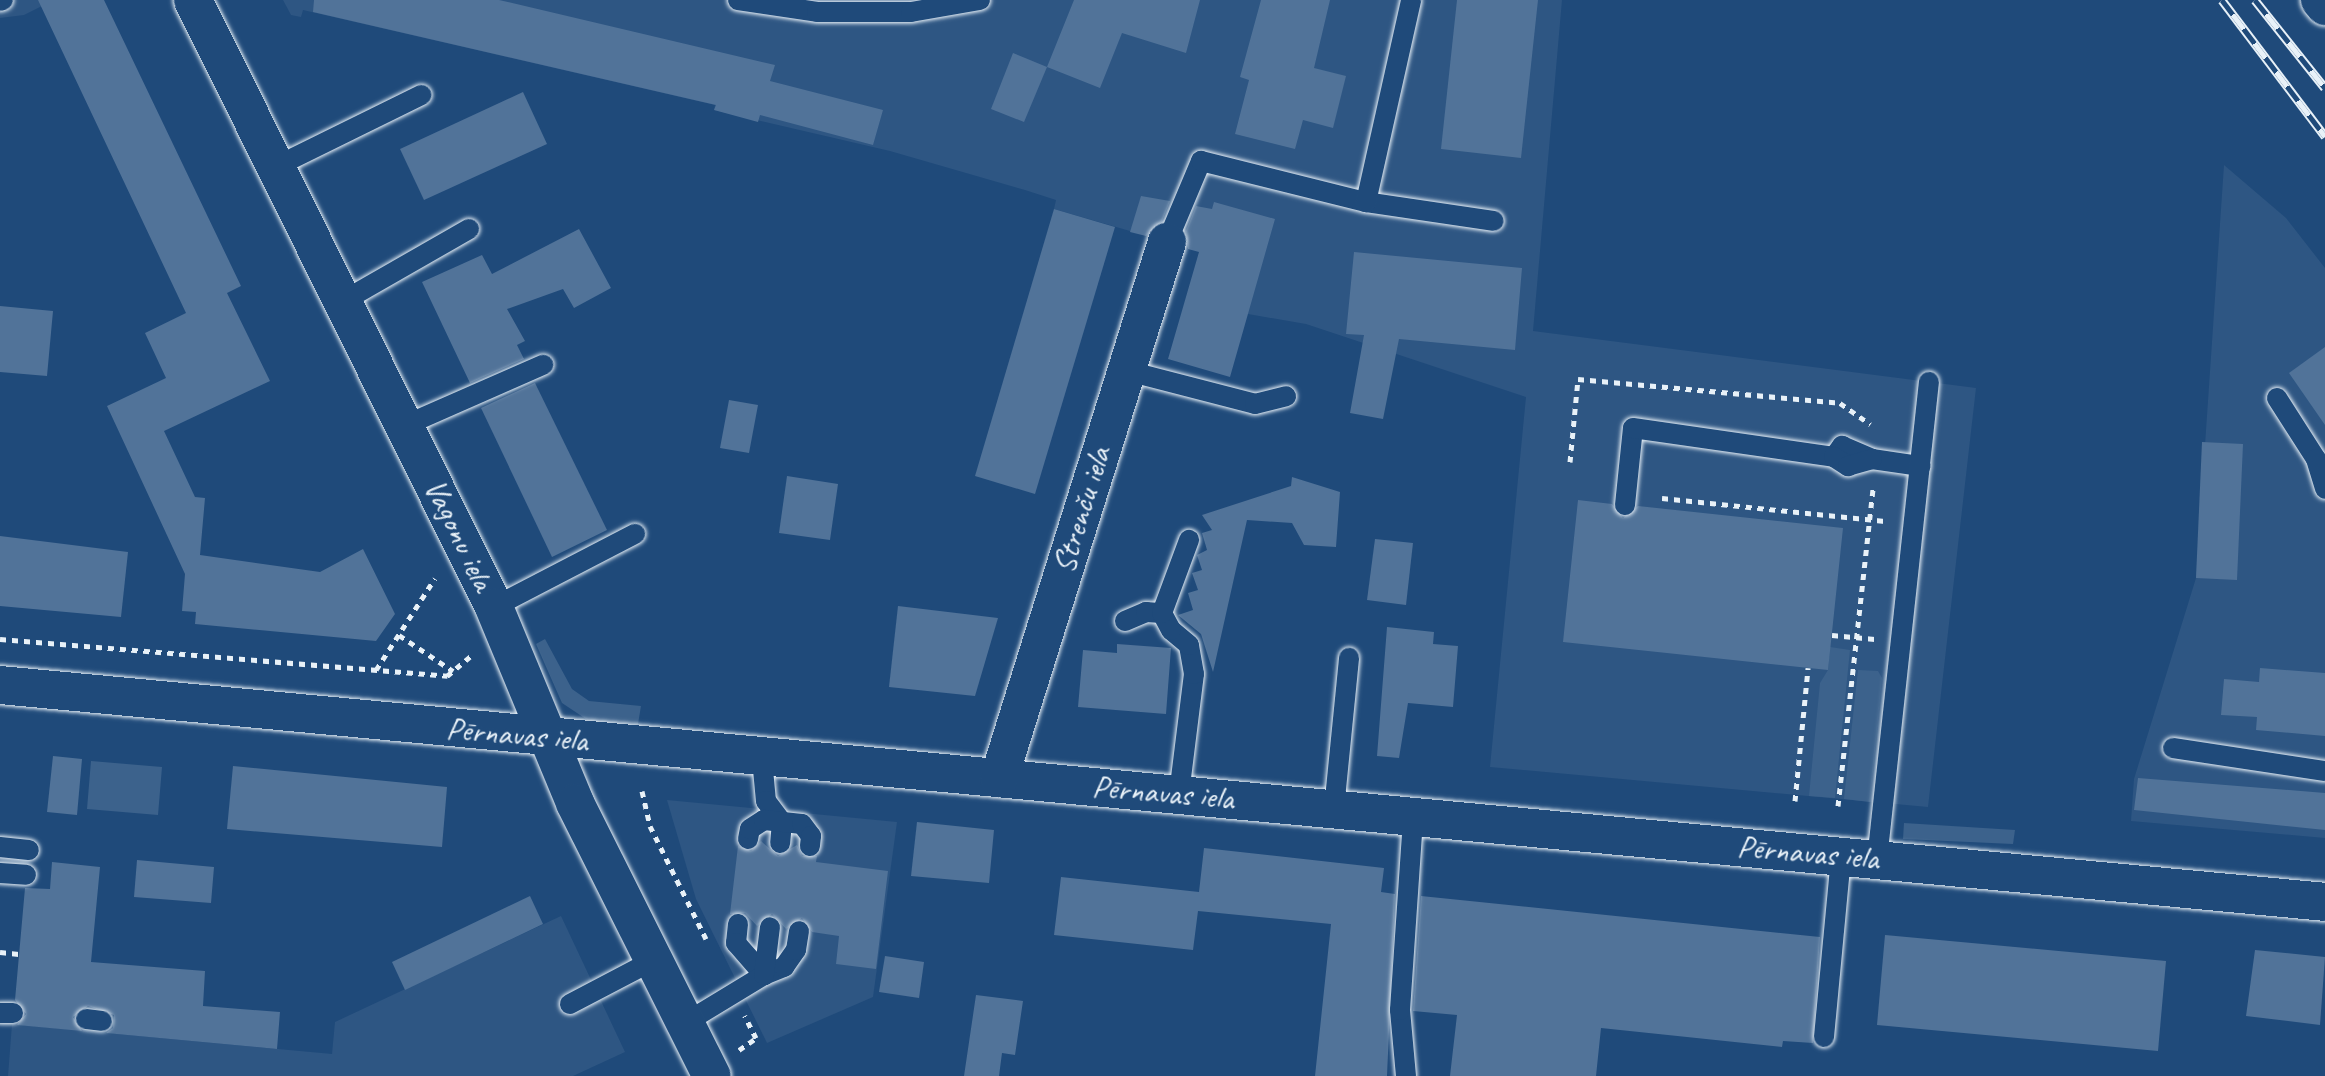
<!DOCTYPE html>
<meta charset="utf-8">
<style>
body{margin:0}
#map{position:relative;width:2325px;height:1076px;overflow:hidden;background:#1f4a7a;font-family:Caveat,sans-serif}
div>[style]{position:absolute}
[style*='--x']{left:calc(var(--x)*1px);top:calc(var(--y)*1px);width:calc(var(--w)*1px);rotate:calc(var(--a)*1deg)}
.built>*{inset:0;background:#2e5683}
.green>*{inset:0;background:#3c628c}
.building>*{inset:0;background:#517399}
.path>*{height:5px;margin-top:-2.5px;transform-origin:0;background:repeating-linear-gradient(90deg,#e8f1f8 0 6px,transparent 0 12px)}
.roads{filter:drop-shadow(0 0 2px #e8f1f8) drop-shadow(0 0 2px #e8f1f8)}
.lane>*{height:20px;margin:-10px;padding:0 10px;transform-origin:10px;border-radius:10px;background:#1f4a7a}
.street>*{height:38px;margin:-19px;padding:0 19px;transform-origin:19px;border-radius:19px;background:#1f4a7a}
.rail>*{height:9px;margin-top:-4.5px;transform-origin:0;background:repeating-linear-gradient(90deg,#1f4a7a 0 18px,#e8f1f8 0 36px);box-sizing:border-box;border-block:2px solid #e8f1f8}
span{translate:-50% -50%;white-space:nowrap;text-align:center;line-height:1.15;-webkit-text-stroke:6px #1f4a7a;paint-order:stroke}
.street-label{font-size:32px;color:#e8f1f8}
</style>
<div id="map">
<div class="built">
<div style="clip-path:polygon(0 0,54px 0,24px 15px,0 18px)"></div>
<div style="clip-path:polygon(283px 0,1562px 0,1533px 331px,1976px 388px,1928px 807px,1490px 767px,1526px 397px,1306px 324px,1248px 314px,1199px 251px,1054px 209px,1056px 200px,1025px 190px,890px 151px,714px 110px,715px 105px,303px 10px,301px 17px,291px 15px)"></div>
<div style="clip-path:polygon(2224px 165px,2286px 218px,2325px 268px,2325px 838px,2131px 821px,2134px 779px,2196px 578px)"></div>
<div style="clip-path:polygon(667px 800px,897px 822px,873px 997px,767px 1043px,696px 899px)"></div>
<div style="clip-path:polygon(561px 916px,625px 1052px,573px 1076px,8px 1076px,12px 1024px,332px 1054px,335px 1022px)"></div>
</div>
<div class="green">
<div style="clip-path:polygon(545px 639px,572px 689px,589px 701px,641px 706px,638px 724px,589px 721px,562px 703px,536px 644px)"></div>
<div style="clip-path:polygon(1830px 647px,1850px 650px,1835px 798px,1809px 796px,1820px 683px,1828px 670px)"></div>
<div style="clip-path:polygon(1858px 670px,1878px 671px,1882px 678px,1870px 802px,1844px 799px)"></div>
<div style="clip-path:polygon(91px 761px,162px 767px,158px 815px,87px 809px)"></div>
<div style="clip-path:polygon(1904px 823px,2015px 830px,2013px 844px,1903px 839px)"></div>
</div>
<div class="building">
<div style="clip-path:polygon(38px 0,104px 0,241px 286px,227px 293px,270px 381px,164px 431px,195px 497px,205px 498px,200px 555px,320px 572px,363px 549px,395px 614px,376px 641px,195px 624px,196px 612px,182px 611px,185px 574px,107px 406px,166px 378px,145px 333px,186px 313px)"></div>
<div style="clip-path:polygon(314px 0,499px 0,775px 65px,770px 81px,883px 110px,873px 145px,760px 115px,758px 122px,714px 110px,716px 105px,313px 12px)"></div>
<div style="clip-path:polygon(1074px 0,1200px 0,1186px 53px,1122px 33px,1100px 88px,1047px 67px)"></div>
<div style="clip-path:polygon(1261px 0,1330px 0,1314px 68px,1346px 76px,1333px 128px,1303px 120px,1295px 149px,1235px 134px,1249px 80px,1240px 77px)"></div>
<div style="clip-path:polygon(1457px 0,1538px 0,1521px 158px,1441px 149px)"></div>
<div style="clip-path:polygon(1013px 53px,1047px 67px,1024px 122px,991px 109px)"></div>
<div style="clip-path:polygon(523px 92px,547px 144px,424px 200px,400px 149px)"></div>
<div style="clip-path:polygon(1141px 196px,1170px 201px,1162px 221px,1146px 236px,1130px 232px)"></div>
<div style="clip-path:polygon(1214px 202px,1275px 219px,1230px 377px,1168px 359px,1199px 252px,1188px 249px,1186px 231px,1196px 206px,1212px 209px)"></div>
<div style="clip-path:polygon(1054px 209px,1115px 227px,1035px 494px,975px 476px)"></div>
<div style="clip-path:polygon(579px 229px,611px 288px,574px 308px,563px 289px,507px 309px,525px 341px,517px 345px,524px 359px,470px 383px,422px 282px,482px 255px,492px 274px)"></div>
<div style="clip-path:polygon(1354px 252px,1522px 268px,1515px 350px,1399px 339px,1383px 419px,1350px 413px,1364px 335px,1346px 334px)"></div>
<div style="clip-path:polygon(0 306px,53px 311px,47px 376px,0 372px)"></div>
<div style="clip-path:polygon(2325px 347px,2325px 425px,2289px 373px)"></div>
<div style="clip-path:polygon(535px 383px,607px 530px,552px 557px,481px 408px)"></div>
<div style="clip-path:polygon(729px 400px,758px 405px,749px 453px,720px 448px)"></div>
<div style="clip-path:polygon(2202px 442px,2243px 444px,2237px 580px,2196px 578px)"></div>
<div style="clip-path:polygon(787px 476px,838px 484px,830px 540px,779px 533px)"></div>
<div style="clip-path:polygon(1292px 477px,1340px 492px,1336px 547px,1304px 545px,1292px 523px,1247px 520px,1213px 672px,1201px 634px,1178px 615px,1193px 610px,1188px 593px,1198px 590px,1192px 573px,1202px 570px,1197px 555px,1207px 550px,1202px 533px,1212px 530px,1202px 515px,1291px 486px)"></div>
<div style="clip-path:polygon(1578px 500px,1612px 504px,1623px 518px,1638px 506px,1843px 528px,1828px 670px,1563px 642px)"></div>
<div style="clip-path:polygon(0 536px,128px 552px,121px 617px,0 606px)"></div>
<div style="clip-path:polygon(1375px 539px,1413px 543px,1406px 605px,1367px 600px)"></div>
<div style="clip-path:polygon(898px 606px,998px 618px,975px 696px,889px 687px)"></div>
<div style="clip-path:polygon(1387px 627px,1434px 632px,1433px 644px,1458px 646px,1453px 707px,1408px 703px,1399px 758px,1377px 756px)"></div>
<div style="clip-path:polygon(1117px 644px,1171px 648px,1166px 714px,1078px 707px,1083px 650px,1117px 653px)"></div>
<div style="clip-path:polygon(2260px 668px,2325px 673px,2325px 736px,2256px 730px,2257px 717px,2221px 715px,2224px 679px,2259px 682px)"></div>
<div style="clip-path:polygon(53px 756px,82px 759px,77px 815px,47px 812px)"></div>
<div style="clip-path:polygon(233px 766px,447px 787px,442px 847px,227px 829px)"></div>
<div style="clip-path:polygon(2138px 778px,2325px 793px,2325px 830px,2134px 810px)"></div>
<div style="clip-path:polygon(917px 822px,994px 830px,989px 883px,911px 876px)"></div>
<div style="clip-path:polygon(761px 841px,778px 856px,797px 845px,802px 856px,817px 856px,816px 862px,888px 871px,876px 969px,836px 964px,839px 936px,812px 932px,802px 918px,786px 929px,772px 914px,757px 926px,745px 913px,730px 914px,738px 846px,751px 851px)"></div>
<div style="clip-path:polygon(1204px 848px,1384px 868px,1381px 892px,1395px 894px,1387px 1076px,1315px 1076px,1331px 924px,1198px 911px,1193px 950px,1054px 935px,1061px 877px,1199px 892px)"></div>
<div style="clip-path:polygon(137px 860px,214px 867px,211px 903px,134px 897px)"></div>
<div style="clip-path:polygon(52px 862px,100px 867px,91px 962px,205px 971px,203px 1006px,280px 1012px,277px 1049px,106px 1033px,113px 1028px,114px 1015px,88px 1006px,73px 1017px,82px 1031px,17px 1025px,26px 1014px,15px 1000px,25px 888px,50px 889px)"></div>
<div style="clip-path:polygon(530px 896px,543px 924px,405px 990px,392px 962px)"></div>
<div style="clip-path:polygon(1421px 896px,1820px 937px,1813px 1043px,1783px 1041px,1782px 1047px,1601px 1028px,1596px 1076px,1450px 1076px,1457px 1015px,1413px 1011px)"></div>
<div style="clip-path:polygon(1885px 935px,2166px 961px,2158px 1051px,1877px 1025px)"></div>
<div style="clip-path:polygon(2255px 950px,2325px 957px,2320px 1025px,2246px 1016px)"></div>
<div style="clip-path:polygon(885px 956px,924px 962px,919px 998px,879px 992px)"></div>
<div style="clip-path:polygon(976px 995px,1023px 1001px,1015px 1055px,1002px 1053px,999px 1076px,964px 1076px)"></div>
</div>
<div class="path">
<div style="--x:1570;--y:462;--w:83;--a:-84.5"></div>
<div style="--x:1578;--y:379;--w:263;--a:5.2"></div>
<div style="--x:1840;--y:403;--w:37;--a:35"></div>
<div style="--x:1662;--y:498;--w:224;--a:5.9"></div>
<div style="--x:399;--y:635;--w:65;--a:33.7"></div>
<div style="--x:1832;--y:635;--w:43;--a:5.3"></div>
<div style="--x:0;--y:639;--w:449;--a:4.7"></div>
<div style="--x:447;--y:676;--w:34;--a:-40"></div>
<div style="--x:376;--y:670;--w:109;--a:-57.3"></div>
<div style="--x:642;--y:791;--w:36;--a:77"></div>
<div style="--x:650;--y:826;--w:126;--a:63.6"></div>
<div style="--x:1795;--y:801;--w:134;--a:-84.4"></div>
<div style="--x:1838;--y:806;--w:319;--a:-83.7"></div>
<div style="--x:0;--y:952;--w:19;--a:6"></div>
<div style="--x:739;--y:1050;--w:21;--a:-35"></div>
<div style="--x:756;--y:1038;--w:25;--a:-117"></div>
</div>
<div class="roads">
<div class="lane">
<div style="--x:738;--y:0;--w:80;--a:8.6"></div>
<div style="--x:817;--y:12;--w:94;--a:0"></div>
<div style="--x:911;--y:12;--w:70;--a:-9.9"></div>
<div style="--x:0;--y:1;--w:3;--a:-18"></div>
<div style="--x:277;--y:166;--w:161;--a:-26.2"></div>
<div style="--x:1366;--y:202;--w:129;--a:8.4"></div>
<div style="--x:1167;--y:242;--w:88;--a:-67.2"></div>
<div style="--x:1201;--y:161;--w:170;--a:14"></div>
<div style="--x:1366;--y:202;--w:207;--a:-77.4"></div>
<div style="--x:345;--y:300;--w:143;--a:-29.8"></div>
<div style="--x:1124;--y:370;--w:135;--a:14.5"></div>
<div style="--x:1255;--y:404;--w:32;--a:-14"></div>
<div style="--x:2277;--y:398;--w:72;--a:57.4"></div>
<div style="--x:2316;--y:459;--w:31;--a:73"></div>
<div style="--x:406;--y:425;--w:150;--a:-23.7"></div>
<div style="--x:1834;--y:457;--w:14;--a:-54"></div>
<div style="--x:1842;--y:446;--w:33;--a:23"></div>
<div style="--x:1872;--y:459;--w:49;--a:8.3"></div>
<div style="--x:1625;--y:505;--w:77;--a:-84.1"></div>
<div style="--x:1633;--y:428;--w:203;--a:8.2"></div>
<div style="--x:1834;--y:457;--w:17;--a:33"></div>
<div style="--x:1848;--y:466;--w:25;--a:-16"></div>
<div style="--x:494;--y:607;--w:159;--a:-27.4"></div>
<div style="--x:1125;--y:621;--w:23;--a:-23"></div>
<div style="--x:1146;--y:612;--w:16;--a:4"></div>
<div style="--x:2173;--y:748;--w:154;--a:8.6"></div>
<div style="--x:762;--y:759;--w:42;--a:84.6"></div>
<div style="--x:766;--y:801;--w:26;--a:53"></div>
<div style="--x:782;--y:822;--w:21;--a:95"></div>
<div style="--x:1179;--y:794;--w:121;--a:-82.9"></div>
<div style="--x:1194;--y:674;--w:29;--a:-100"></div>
<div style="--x:1189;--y:645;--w:23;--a:-140"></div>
<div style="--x:1171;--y:630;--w:19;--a:-118"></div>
<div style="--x:1162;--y:613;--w:78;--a:-69.7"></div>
<div style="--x:1334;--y:809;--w:152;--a:-84.3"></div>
<div style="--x:748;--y:839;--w:10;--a:-79"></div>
<div style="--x:750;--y:829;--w:17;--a:-33"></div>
<div style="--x:764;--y:820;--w:38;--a:6"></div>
<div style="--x:802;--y:824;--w:15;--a:53"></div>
<div style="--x:811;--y:836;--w:10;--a:96"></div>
<div style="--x:0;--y:847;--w:29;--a:6"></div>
<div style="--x:1877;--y:860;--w:481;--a:-83.8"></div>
<div style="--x:0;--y:873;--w:26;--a:4"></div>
<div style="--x:738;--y:924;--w:19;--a:96"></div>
<div style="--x:736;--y:943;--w:43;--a:48.8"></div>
<div style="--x:764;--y:975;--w:22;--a:-22"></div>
<div style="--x:784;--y:967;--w:21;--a:-55"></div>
<div style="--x:796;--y:950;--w:19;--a:-81"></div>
<div style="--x:570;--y:1004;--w:95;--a:-27.6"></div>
<div style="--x:0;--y:1013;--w:13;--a:0"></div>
<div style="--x:86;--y:1019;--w:16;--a:7"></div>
<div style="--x:685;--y:1023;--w:92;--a:-31.3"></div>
<div style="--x:764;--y:975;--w:48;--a:-82.9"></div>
<div style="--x:1824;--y:1037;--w:181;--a:-84.6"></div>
<div style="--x:1406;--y:1076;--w:66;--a:-95.2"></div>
<div style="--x:1400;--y:1010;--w:193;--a:-86.1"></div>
</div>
<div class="street">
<div style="--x:193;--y:0;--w:678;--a:63.62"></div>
<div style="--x:494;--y:607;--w:212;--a:67.5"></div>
<div style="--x:575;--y:803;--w:305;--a:63.4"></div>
<div style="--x:2320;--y:0;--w:8;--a:50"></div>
<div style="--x:0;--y:685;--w:2335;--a:5.33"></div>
<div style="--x:999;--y:778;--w:562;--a:-72.6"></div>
</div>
</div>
<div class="rail">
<div style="--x:2222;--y:0;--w:171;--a:52.9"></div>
<div style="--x:2255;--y:0;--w:112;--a:51.5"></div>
</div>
<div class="street-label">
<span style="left:1082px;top:510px;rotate:-73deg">Strenču iela</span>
<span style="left:459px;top:535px;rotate:64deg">Vagonu iela</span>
<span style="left:517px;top:735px;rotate:5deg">Pērnavas iela</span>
<span style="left:1163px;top:793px;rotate:5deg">Pērnavas iela</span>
<span style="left:1808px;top:853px;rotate:5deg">Pērnavas iela</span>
</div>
</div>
